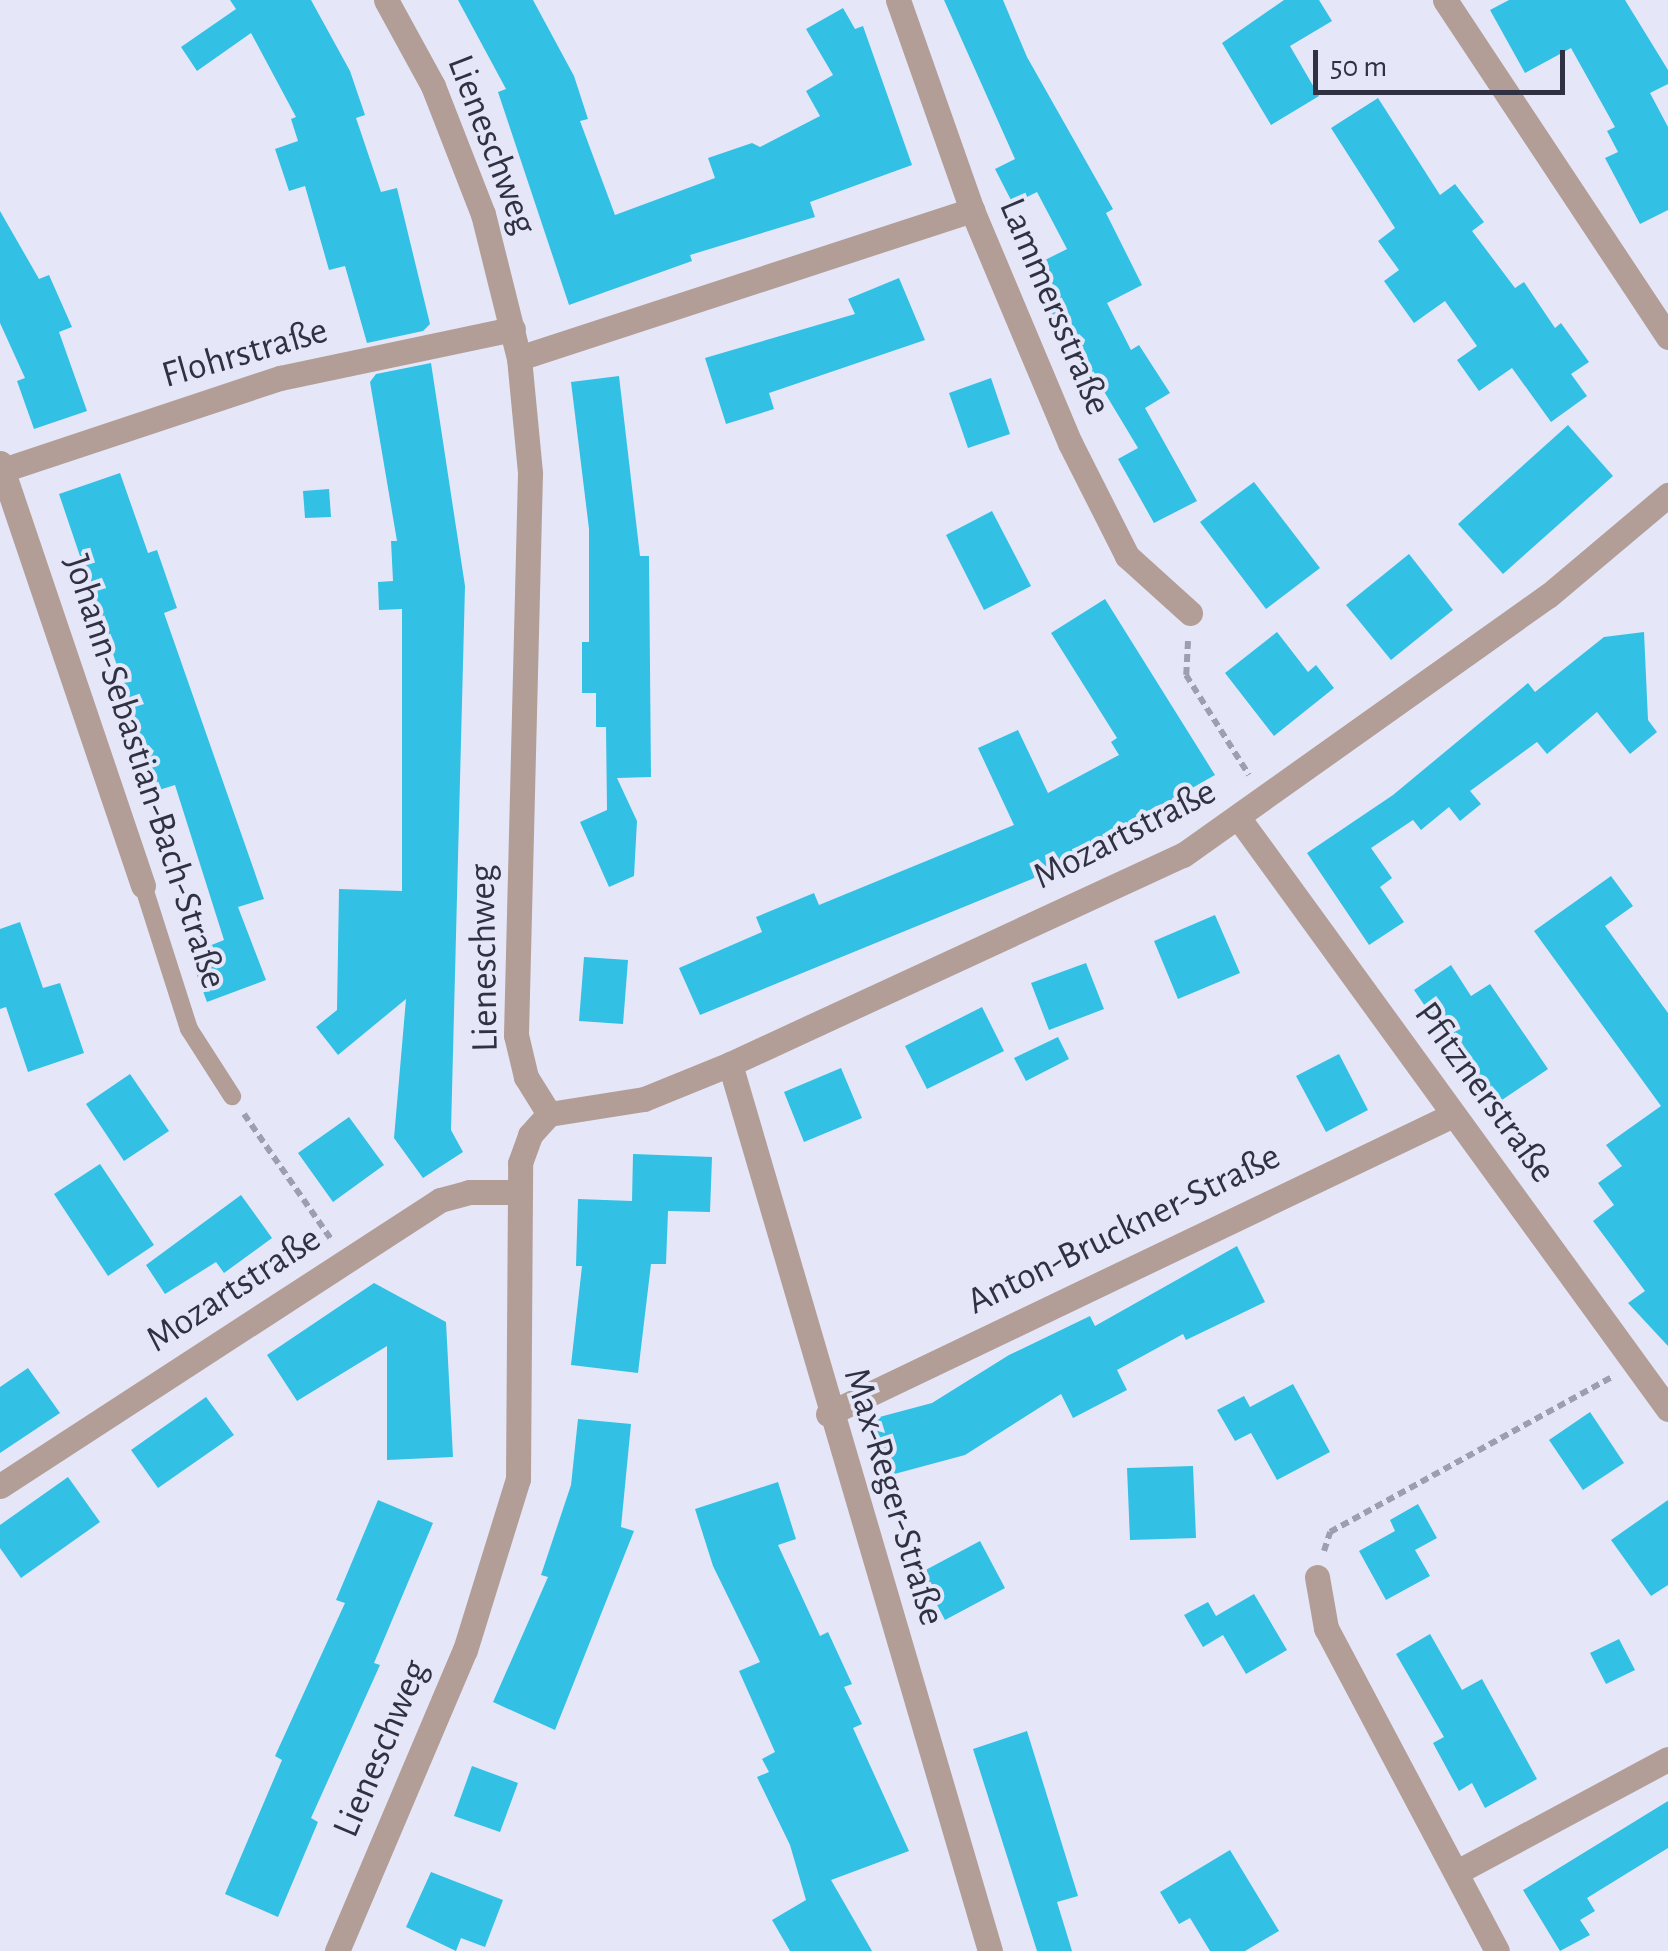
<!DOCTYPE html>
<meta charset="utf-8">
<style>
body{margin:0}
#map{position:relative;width:1668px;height:1951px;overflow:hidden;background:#e5e7f9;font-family:"Alegreya Sans",sans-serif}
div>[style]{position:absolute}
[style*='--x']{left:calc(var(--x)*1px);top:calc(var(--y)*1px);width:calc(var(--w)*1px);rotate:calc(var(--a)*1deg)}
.building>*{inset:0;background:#32c0e4}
.path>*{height:6px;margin-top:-3px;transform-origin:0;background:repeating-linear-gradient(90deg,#9d9fb1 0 8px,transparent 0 13px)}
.service>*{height:18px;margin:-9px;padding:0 9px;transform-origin:9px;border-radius:9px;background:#b39e97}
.minor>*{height:25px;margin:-12.5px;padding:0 12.5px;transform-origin:12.5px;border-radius:12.5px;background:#b39e97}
span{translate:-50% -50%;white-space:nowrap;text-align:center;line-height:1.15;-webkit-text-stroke:8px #e5e7f9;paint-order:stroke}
.street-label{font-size:38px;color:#303243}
.scale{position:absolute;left:1313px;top:50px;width:252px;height:45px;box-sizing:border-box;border:5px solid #303243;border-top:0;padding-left:12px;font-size:30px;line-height:35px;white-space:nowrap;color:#303243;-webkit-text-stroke:8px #e5e7f9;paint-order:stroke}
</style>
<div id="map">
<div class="building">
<div style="clip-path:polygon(230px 0,311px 0,350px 71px,365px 115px,356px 118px,381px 192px,397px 188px,430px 324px,423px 331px,367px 343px,345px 266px,329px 270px,305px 186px,289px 191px,275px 149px,298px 141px,291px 119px,296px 117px,251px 33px,197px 71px,181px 47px,236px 9px)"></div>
<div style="clip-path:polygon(458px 0,533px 0,574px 76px,588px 119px,580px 121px,615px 215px,715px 178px,708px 158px,752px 143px,760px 147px,820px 116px,806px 91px,833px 75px,806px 29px,843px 8px,855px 29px,863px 26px,912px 165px,810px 202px,815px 217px,690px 255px,692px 261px,569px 305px,498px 92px,506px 89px)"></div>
<div style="clip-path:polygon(944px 0,1003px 0,1027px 57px,1113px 209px,1106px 213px,1142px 285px,1107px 303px,1131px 350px,1139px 345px,1170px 393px,1145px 408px,1197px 501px,1154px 523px,1118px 459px,1138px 448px,1061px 320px,1053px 324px,1038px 293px,1053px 285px,1041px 262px,1067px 249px,1037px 192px,1013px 204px,995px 169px,1015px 159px)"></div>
<div style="clip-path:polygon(1284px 0,1319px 0,1332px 21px,1290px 46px,1319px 96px,1271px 125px,1222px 43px)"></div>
<div style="clip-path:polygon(1509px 0,1625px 0,1668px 70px,1668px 84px,1650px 93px,1668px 127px,1668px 210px,1640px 224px,1605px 158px,1618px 152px,1607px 131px,1615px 127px,1571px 48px,1525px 73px,1490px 10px)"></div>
<div style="clip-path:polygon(1378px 98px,1440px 195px,1455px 184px,1484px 222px,1472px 231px,1515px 288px,1524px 282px,1555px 328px,1561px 323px,1589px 362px,1571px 374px,1587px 396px,1551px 422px,1512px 368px,1479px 391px,1457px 360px,1477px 346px,1445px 301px,1414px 323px,1384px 281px,1399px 270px,1378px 241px,1395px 228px,1331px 128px)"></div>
<div style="clip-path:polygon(0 211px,39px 279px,49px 275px,72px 327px,59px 332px,87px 411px,34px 429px,17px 381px,25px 378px,0 323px)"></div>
<div style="clip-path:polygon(899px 278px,925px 340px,769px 393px,774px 409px,726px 424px,705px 358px,855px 314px,848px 299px)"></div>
<div style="clip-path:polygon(431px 363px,465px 586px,451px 1130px,463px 1152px,423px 1178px,394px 1138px,406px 999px,338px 1055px,316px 1027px,337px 1010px,339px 889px,402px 891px,402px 609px,379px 610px,378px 582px,393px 581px,391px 541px,397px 541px,370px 382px,376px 374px)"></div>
<div style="clip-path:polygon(619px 376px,640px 556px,649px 556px,651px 777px,617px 778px,637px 821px,634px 876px,609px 887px,580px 822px,607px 810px,606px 727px,596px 727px,596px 693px,582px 693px,582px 642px,589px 642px,589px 529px,571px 382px)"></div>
<div style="clip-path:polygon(991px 378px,1010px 434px,968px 448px,949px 393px)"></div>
<div style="clip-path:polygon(1568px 425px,1613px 476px,1503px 574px,1458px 524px)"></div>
<div style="clip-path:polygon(120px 473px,148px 553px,157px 550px,177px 608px,164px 613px,264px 899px,238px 907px,266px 980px,207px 1002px,189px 954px,224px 940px,175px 785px,159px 790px,59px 494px)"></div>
<div style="clip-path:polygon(1254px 482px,1320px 568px,1266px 609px,1200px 522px)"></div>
<div style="clip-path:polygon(329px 489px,331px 517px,305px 518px,303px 491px)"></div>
<div style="clip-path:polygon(992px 511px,1031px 586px,984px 610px,946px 535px)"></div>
<div style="clip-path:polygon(1409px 554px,1453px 610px,1391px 660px,1346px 605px)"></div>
<div style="clip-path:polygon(1105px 599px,1215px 775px,1032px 879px,700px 1015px,679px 968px,762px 932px,756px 917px,814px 893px,819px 905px,1014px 825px,978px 748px,1018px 730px,1048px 793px,1119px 755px,1111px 742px,1117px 738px,1051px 633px)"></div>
<div style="clip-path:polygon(1277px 632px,1308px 672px,1316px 665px,1334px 688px,1274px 736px,1225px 673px)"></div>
<div style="clip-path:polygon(1644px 632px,1648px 720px,1657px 732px,1630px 754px,1597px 712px,1547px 754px,1537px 742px,1470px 791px,1481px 804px,1460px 821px,1449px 807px,1421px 830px,1413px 820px,1371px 848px,1392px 878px,1380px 887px,1404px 922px,1369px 945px,1307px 853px,1393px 795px,1528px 683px,1535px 692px,1604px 637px)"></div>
<div style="clip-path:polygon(1611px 876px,1633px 906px,1605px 926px,1668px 1013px,1668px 1346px,1628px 1303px,1645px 1291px,1593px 1221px,1614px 1205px,1598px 1183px,1622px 1166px,1606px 1145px,1661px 1106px,1534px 931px)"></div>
<div style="clip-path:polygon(1215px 915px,1240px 973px,1178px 999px,1154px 941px)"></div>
<div style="clip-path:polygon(20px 922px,43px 988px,60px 983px,84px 1053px,28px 1072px,6px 1007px,0 1009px,0 929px)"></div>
<div style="clip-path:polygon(584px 957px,628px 960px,623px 1024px,579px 1021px)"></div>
<div style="clip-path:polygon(1086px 963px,1104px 1009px,1049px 1030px,1031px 983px)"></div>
<div style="clip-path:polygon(1451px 965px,1471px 996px,1490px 984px,1548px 1069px,1493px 1106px,1414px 990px)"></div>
<div style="clip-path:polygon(982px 1007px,1004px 1051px,927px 1089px,905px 1046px)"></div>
<div style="clip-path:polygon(1058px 1037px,1069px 1059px,1026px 1081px,1014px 1058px)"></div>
<div style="clip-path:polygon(1339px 1054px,1368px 1110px,1326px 1132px,1296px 1076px)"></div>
<div style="clip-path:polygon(841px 1068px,862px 1118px,804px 1142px,784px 1092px)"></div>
<div style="clip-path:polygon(130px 1074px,169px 1131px,124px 1161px,86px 1104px)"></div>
<div style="clip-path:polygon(349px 1117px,384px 1165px,333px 1202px,298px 1153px)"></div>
<div style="clip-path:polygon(633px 1154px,712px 1157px,710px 1212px,668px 1211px,666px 1264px,651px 1264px,638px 1373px,571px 1365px,582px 1266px,576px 1266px,578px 1199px,632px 1201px)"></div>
<div style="clip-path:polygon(100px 1164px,154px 1245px,108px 1276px,54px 1194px)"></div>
<div style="clip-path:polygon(241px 1195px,272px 1238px,224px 1273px,216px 1262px,165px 1294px,146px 1265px)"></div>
<div style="clip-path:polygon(1237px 1246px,1265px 1302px,1186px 1340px,1183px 1334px,1117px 1370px,1127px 1390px,1073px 1418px,1061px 1394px,965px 1455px,887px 1476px,872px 1419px,932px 1403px,1009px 1355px,1090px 1316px,1095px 1326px)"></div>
<div style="clip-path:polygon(374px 1283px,446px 1322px,453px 1457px,387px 1460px,387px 1346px,297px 1401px,267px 1355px)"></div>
<div style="clip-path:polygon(28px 1368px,60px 1413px,0 1453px,0 1387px)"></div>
<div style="clip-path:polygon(1293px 1384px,1330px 1452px,1277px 1480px,1251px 1433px,1235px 1441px,1217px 1410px,1244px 1396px,1250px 1407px)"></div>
<div style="clip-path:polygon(206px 1397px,234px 1435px,158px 1488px,131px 1450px)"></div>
<div style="clip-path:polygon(1590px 1412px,1624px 1463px,1583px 1490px,1549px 1440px)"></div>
<div style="clip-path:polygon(578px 1419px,631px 1424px,621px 1527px,634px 1531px,555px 1730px,493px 1702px,548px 1577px,541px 1575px,571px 1485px)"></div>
<div style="clip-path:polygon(1193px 1466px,1196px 1538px,1130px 1540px,1127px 1468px)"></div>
<div style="clip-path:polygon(68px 1477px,100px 1522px,21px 1578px,0 1548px,0 1525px)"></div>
<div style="clip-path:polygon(778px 1482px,796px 1539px,778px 1545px,820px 1636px,828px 1632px,852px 1684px,844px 1687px,862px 1724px,853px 1728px,909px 1851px,831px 1880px,872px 1951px,790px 1951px,772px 1920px,806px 1900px,790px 1845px,757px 1777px,769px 1772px,762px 1759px,775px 1752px,739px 1671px,760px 1662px,713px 1566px,695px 1509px)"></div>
<div style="clip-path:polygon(378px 1500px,433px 1523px,374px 1663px,380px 1665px,311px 1818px,318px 1822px,278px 1917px,225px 1894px,282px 1760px,275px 1756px,345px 1603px,336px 1600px)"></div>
<div style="clip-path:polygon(1668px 1500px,1668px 1585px,1651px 1596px,1611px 1540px)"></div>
<div style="clip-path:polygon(1418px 1504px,1437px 1538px,1415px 1550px,1430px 1576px,1386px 1600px,1359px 1551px,1395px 1531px,1390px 1520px)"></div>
<div style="clip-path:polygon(980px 1541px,1005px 1588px,945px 1620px,920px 1573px)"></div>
<div style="clip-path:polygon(1254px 1594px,1287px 1650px,1246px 1674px,1223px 1635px,1203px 1647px,1184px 1615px,1208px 1602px,1216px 1616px)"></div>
<div style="clip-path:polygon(1430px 1634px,1462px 1690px,1482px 1679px,1537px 1779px,1485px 1808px,1472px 1783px,1459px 1791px,1433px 1743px,1444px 1737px,1396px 1654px)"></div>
<div style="clip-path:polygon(1619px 1639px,1635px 1670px,1606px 1684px,1590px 1653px)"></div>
<div style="clip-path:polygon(1027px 1731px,1078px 1896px,1057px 1902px,1072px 1951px,1037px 1951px,973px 1749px)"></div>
<div style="clip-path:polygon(472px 1766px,518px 1783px,500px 1832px,454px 1816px)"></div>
<div style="clip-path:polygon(1668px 1801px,1668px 1848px,1587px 1898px,1595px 1911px,1580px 1920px,1590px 1935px,1560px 1951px,1523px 1890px)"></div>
<div style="clip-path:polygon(1230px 1850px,1279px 1931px,1245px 1951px,1210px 1951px,1190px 1918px,1179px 1924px,1160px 1892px)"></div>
<div style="clip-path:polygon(431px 1872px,503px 1900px,485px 1947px,461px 1938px,456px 1951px,406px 1927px)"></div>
</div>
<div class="path">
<div style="--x:1188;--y:641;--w:34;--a:93"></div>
<div style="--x:1186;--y:675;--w:118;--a:57.8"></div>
<div style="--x:244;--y:1114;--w:152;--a:55.2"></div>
<div style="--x:1324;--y:1551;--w:20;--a:-72"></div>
<div style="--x:1330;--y:1532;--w:322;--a:-28.8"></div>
</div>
<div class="service">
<div style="--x:143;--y:885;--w:151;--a:72.3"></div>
<div style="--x:189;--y:1029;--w:80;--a:57.3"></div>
</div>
<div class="minor">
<div style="--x:386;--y:0;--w:98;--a:61.3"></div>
<div style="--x:433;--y:86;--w:137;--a:68.7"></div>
<div style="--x:483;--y:214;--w:148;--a:76"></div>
<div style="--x:519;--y:358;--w:116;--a:84.5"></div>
<div style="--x:530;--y:473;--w:562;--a:91.43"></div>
<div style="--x:516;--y:1035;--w:43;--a:76.6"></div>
<div style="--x:526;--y:1077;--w:44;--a:58.1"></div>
<div style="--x:898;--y:0;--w:223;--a:70.6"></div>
<div style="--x:972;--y:210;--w:253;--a:67.2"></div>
<div style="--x:1070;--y:443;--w:127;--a:63.2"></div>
<div style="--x:1127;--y:556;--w:85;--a:42.1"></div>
<div style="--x:1445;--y:0;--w:404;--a:56.5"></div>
<div style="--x:519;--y:358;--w:477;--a:-18.1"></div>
<div style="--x:0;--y:463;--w:446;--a:71.3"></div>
<div style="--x:3;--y:470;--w:292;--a:-18.4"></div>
<div style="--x:280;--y:378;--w:238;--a:-11.9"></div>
<div style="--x:1240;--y:820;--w:728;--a:54"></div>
<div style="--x:730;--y:1064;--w:924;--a:73.66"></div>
<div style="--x:549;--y:1114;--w:96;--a:-9"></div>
<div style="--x:644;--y:1099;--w:93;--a:-22.1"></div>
<div style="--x:730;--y:1064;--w:499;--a:-24.8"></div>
<div style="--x:1183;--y:855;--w:448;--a:-35.4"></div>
<div style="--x:1548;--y:596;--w:157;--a:-40.1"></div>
<div style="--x:828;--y:1414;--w:693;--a:-25.57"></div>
<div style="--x:0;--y:1486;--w:525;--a:-33.02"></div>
<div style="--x:440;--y:1200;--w:30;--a:-15"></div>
<div style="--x:469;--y:1192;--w:51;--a:0"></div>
<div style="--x:1317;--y:1577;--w:52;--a:80"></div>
<div style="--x:1326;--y:1628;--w:365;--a:62.1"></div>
<div style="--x:1457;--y:1872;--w:239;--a:-28.2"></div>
<div style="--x:337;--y:1951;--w:327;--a:-67"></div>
<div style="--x:465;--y:1650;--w:179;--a:-72.8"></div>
<div style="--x:518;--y:1479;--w:316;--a:-89.6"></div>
<div style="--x:520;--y:1163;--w:30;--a:-70"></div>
<div style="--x:530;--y:1135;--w:28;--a:-48"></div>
</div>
<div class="street-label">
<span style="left:491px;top:145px;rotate:69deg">Lieneschweg</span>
<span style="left:1054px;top:307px;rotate:67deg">Lammersstraße</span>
<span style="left:245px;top:354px;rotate:-16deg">Flohrstraße</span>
<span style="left:144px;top:772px;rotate:72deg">Johann-Sebastian-Bach-Straße</span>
<span style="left:1125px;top:835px;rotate:-27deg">Mozartstraße</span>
<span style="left:485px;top:958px;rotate:-91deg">Lieneschweg</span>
<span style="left:1484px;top:1093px;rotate:54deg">Pfitznerstraße</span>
<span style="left:1124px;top:1230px;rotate:-26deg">Anton-Bruckner-Straße</span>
<span style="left:234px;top:1290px;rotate:-33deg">Mozartstraße</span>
<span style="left:893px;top:1497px;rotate:73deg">Max-Reger-Straße</span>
<span style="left:382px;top:1749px;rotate:-67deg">Lieneschweg</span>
</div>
<div class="scale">50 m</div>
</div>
